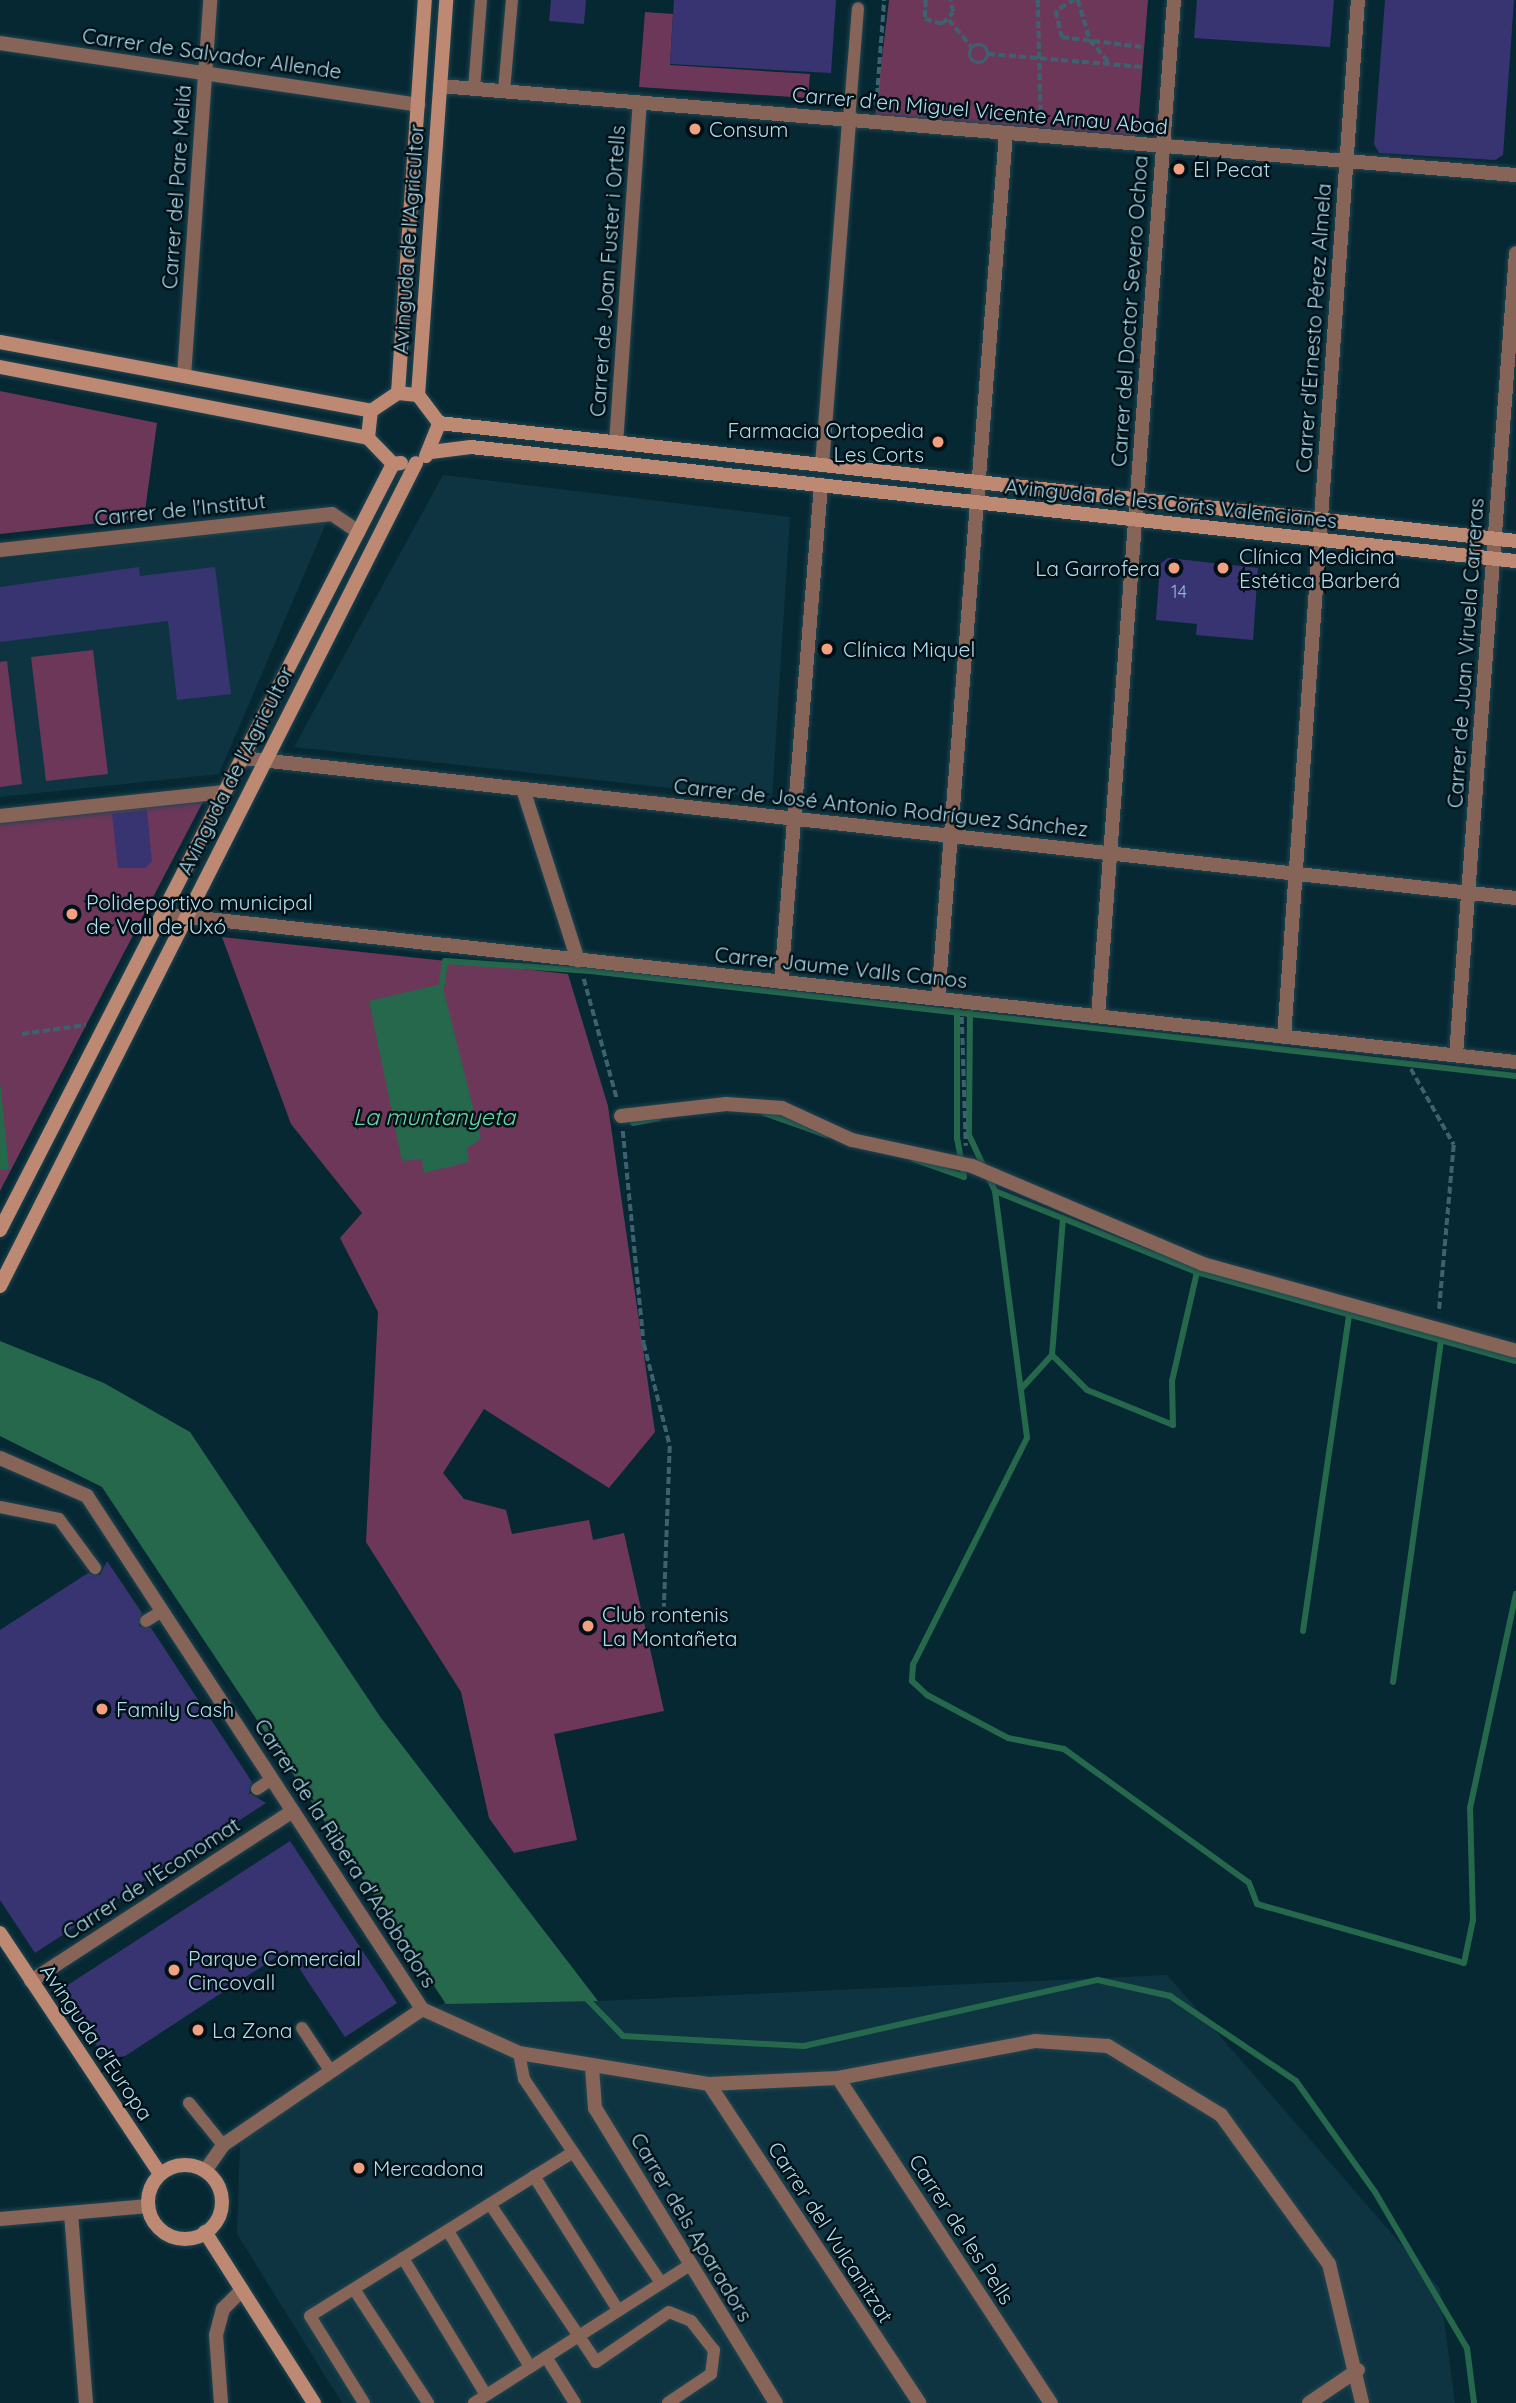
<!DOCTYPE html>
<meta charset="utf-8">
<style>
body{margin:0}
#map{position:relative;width:1516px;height:2403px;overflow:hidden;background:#062833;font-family:Quicksand,sans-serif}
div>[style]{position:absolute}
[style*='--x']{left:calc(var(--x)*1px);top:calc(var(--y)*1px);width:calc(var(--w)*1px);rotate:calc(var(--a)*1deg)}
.built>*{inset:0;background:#0e3441}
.green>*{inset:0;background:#6d375a}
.water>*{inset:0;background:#25684c}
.stream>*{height:6px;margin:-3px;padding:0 3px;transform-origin:3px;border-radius:3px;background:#25684c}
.building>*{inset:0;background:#383472}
.path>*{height:3.5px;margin-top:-1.75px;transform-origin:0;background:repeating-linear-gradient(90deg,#3d626f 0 7px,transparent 0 10.5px)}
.path>.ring{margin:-1.75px;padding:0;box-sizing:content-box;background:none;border:3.5px solid #3d626f;border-radius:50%}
.roads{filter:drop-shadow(0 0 2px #214551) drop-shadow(0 0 2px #214551)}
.lane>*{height:12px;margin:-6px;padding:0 6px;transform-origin:6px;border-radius:6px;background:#866457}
.street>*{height:14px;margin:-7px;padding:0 7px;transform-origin:7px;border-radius:7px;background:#866457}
.secondary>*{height:14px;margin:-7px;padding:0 7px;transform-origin:7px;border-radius:7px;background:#be8973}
.secondary>.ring{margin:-7px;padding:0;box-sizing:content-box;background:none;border:14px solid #be8973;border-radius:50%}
.dots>*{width:19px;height:19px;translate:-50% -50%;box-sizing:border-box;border:4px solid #001017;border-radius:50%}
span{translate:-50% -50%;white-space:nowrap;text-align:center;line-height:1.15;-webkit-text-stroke:5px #001017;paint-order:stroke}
.number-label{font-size:18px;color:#91b3cf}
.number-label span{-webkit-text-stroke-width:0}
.street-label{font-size:21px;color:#afddee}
.poi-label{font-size:21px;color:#afddee}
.left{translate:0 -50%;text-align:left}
.right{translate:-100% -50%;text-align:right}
.water-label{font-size:23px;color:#62daa6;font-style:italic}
</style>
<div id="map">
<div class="built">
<div style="clip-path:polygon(443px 475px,790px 517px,772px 799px,294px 747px)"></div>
<div style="clip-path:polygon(327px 521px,219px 774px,0 797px,0 560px)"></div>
<div style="clip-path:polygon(1167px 1975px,1440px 2289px,1455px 2403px,342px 2403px,237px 2234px,240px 2142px,446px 2001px,598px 2001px)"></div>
</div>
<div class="green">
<div style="clip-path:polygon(889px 0,1148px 0,1137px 138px,875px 117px)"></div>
<div style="clip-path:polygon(645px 12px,673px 14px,670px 65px,810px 74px,808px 98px,639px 87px)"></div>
<div style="clip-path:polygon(0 391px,157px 423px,144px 518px,0 534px)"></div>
<div style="clip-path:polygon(93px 650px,108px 774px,46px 781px,31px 657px)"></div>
<div style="clip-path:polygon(7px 661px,22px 784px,0 787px,0 662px)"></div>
<div style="clip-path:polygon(206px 796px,96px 1006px,0 1191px,0 821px)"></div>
<div style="clip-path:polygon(222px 937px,568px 974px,608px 1106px,655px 1432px,609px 1488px,484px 1409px,443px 1473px,464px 1499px,506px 1510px,512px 1534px,589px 1520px,593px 1540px,624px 1533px,664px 1711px,554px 1734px,577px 1840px,514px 1853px,489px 1818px,461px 1692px,366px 1542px,378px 1312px,340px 1238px,362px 1213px,291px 1124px)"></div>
</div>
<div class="water">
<div style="clip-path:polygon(442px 984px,481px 1139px,467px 1148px,469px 1162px,424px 1173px,422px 1159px,402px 1161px,369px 1001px)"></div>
<div style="clip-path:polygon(0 1081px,9px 1169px,0 1170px)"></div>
<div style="clip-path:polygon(0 1341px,104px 1383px,190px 1432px,381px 1718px,598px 2001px,446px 2004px,102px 1487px,0 1436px)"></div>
</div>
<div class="stream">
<div style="--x:442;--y:984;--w:23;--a:-83"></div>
<div style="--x:445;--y:961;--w:146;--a:3.9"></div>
<div style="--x:591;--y:971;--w:931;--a:6.48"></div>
<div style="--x:970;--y:1012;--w:123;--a:90.5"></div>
<div style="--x:969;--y:1135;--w:62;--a:65.1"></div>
<div style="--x:995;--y:1191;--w:218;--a:21.9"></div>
<div style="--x:1197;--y:1272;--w:331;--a:15.6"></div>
<div style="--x:764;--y:1113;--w:66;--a:19.5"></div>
<div style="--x:633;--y:1123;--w:26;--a:-11"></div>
<div style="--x:913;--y:1159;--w:54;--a:19.4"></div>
<div style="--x:964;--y:1177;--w:39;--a:-100"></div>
<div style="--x:957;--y:1139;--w:129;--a:-90"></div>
<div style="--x:995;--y:1191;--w:249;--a:82.6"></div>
<div style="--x:1027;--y:1438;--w:254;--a:116.7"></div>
<div style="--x:913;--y:1665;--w:16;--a:94"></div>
<div style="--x:912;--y:1681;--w:21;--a:43"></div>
<div style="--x:927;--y:1695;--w:92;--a:28"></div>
<div style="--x:1008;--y:1738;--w:57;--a:11.1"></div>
<div style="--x:1064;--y:1749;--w:228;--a:35.9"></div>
<div style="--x:1249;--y:1883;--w:22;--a:69"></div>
<div style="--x:1257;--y:1904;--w:215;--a:15.9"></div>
<div style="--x:1464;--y:1963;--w:44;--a:-78.2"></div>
<div style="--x:1473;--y:1920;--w:112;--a:-91.5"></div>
<div style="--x:1470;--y:1808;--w:219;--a:-77.9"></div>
<div style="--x:1052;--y:1355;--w:49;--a:45"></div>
<div style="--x:1087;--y:1390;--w:93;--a:22.1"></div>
<div style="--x:1173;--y:1425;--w:44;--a:-91.3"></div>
<div style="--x:1172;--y:1381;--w:112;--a:-77.1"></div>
<div style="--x:1021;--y:1389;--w:46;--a:-47.6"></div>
<div style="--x:1052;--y:1355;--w:137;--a:-85.4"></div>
<div style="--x:1303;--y:1631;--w:320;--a:-81.7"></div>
<div style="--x:1393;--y:1682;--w:345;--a:-82"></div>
<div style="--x:585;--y:1997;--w:54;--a:45.7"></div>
<div style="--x:623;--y:2036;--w:181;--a:3.2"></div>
<div style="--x:804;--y:2046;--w:301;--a:-12.7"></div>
<div style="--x:1098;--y:1980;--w:74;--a:12.5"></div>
<div style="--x:1170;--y:1996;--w:152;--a:34"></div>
<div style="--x:1296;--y:2081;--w:136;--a:54.6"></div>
<div style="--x:1375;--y:2192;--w:181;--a:59.5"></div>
<div style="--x:1467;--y:2348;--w:55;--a:82.7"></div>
</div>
<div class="building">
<div style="clip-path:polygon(551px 0,586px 0,584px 24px,549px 21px)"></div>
<div style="clip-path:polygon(674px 0,836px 0,831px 73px,670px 64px)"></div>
<div style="clip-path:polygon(1197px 0,1334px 0,1330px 47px,1194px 38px)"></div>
<div style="clip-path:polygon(1385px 0,1514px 0,1503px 155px,1495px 160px,1379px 153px,1374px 144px)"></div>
<div style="clip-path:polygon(1168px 558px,1258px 568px,1253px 640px,1196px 635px,1197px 624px,1156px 620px,1160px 564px)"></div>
<div style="clip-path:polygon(139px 567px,140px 576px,215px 567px,231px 694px,177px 700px,168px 621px,0 642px,0 587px)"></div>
<div style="clip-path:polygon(147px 810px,152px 862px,145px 868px,118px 868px,112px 814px)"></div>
<div style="clip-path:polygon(107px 1561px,142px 1613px,139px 1626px,151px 1628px,252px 1782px,249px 1793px,266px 1803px,35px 1953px,0 1900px,0 1630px,88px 1573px,100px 1575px)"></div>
<div style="clip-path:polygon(290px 1841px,397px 2003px,345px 2037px,287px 1950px,110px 2066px,60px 1990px)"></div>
</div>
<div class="path">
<div style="--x:926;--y:0;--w:19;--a:93"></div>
<div style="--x:925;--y:19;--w:18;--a:16"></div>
<div style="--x:942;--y:24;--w:16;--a:-47"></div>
<div style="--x:953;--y:12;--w:12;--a:-104"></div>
<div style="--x:1038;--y:0;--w:120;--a:88.6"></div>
<div style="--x:1075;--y:0;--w:22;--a:150"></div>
<div style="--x:1056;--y:11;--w:27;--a:77"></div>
<div style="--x:1062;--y:37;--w:80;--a:7.2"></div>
<div style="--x:1078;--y:0;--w:42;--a:73.3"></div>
<div style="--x:1090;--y:40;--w:31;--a:50"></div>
<div style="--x:949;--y:20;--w:35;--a:50"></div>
<div class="ring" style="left:970px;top:45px;width:14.5px;height:14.5px"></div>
<div style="--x:988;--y:54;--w:156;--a:4.8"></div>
<div style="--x:876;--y:106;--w:106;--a:-85.7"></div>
<div style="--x:584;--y:979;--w:124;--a:74.6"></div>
<div style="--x:962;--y:1017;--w:129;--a:88.2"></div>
<div style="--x:22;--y:1034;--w:64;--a:-8.1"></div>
<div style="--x:1411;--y:1069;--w:87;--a:60.5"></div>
<div style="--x:1454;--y:1145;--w:168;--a:95.1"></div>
<div style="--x:623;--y:1131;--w:214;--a:84.4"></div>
<div style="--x:644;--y:1344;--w:105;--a:75.7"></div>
<div style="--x:670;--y:1446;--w:161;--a:92.1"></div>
</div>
<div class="roads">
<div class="lane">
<div style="--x:474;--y:89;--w:89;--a:-85.5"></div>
<div style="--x:504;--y:91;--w:91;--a:-85"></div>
<div style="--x:849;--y:120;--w:112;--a:-85.4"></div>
<div style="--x:0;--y:1507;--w:60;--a:11.5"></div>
<div style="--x:59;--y:1519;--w:61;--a:53.7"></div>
<div style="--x:146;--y:1621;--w:19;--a:-32"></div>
<div style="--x:257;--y:1789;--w:18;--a:-34"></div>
<div style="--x:302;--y:2028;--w:49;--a:56.6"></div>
<div style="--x:519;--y:2053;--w:26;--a:79"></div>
<div style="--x:524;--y:2079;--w:246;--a:56.1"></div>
<div style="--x:189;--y:2103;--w:54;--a:51"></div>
<div style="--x:534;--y:2176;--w:158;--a:57.9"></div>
<div style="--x:490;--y:2204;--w:190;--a:56.1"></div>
<div style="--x:596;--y:2362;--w:88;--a:-34.4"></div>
<div style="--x:669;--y:2312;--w:24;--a:22"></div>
<div style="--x:691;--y:2321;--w:37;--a:52"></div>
<div style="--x:714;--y:2350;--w:24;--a:97"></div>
<div style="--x:711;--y:2374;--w:52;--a:146"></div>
<div style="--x:448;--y:2231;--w:159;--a:58.9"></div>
<div style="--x:403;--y:2258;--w:160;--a:58.8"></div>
<div style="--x:354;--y:2289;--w:136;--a:57"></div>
<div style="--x:546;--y:2357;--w:54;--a:57.8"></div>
<div style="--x:364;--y:2403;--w:102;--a:-121.8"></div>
<div style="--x:310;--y:2316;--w:310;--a:-31.9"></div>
<div style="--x:474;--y:2403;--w:256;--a:-32.6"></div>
</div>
<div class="street">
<div style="--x:0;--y:43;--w:423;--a:8.4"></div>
<div style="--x:440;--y:86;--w:1080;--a:4.73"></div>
<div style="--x:184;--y:376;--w:377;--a:-86"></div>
<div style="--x:616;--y:443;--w:341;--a:-86"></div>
<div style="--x:822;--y:465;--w:346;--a:-85.5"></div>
<div style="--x:0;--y:550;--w:334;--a:-6.2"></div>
<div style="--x:332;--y:514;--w:32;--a:34"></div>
<div style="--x:242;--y:758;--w:1282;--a:6.27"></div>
<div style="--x:523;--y:789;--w:180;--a:72.2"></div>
<div style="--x:0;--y:816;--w:226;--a:-6.1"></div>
<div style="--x:162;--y:914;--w:1362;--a:6.24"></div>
<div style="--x:781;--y:982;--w:499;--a:-85.4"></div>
<div style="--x:938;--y:999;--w:869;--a:-85.51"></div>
<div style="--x:1098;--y:1016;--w:1019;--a:-85.72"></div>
<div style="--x:1284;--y:1037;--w:1040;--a:-85.92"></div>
<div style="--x:1456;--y:1055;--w:804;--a:-85.72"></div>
<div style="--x:621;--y:1116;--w:106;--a:-6.5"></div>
<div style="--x:726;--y:1104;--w:56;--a:4.1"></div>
<div style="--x:782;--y:1108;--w:77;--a:24.6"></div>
<div style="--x:852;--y:1140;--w:123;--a:12.2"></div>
<div style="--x:972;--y:1166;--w:251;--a:23"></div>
<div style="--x:1203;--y:1264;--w:325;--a:15.5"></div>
<div style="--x:0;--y:1458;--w:95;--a:23.6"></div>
<div style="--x:87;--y:1496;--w:613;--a:56.85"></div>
<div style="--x:422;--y:2009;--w:107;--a:24.4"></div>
<div style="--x:519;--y:2053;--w:193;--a:9.3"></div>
<div style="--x:709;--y:2084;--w:129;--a:-2.7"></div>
<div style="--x:838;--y:2078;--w:200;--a:-10.6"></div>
<div style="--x:1035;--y:2041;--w:73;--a:3.9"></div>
<div style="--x:1108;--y:2046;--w:132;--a:31.4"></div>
<div style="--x:1221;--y:2115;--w:184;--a:54.1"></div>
<div style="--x:1329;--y:2264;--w:143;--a:76.6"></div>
<div style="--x:31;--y:1981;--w:312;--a:-33"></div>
<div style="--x:592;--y:2067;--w:41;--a:85.8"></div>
<div style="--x:595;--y:2108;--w:346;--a:58.5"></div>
<div style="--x:838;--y:2078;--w:389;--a:56.8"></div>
<div style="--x:709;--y:2084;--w:382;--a:56.6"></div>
<div style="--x:205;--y:2171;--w:32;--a:-55"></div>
<div style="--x:223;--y:2145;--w:241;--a:-34.3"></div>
<div style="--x:71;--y:2213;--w:191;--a:85.5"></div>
<div style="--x:0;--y:2219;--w:149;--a:-5"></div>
<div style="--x:221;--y:2403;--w:68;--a:-94.2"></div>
<div style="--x:216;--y:2335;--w:27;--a:-75"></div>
<div style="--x:223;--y:2309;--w:27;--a:-45"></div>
<div style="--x:1309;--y:2403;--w:59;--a:-34"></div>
</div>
<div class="secondary">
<div style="--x:0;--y:342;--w:377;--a:10.5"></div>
<div style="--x:0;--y:367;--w:375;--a:10.9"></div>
<div style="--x:398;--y:393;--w:394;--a:-86.1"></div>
<div style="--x:418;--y:395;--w:396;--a:-85.9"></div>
<div style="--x:439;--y:423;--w:1083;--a:6.25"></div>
<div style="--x:368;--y:438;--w:27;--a:-84"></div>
<div style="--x:371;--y:411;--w:32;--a:-34"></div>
<div style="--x:398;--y:393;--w:20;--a:6"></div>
<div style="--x:418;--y:395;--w:35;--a:53"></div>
<div style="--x:368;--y:438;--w:36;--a:46"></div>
<div style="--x:393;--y:464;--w:8;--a:-7"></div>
<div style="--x:431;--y:452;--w:40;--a:-7.1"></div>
<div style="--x:471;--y:447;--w:1051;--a:6.23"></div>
<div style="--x:426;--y:456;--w:35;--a:-68"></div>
<div style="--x:0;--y:1230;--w:861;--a:-62.84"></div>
<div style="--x:0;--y:1286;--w:922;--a:-63.18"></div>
<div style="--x:0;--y:1933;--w:289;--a:56.4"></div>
<div class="ring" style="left:148px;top:2165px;width:60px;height:60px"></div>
<div style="--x:205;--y:2232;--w:203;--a:57.5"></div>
</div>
</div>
<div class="dots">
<div style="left:695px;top:129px;background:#f2a07f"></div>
<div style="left:1179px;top:169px;background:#f2a07f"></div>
<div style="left:938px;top:442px;background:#f2a07f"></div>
<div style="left:1174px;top:568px;background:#f2a07f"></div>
<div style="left:1223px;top:568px;background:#f2a07f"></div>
<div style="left:827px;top:649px;background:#f2a07f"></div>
<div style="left:72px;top:914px;background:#f2a07f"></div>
<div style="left:588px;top:1626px;background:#f2a07f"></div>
<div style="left:102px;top:1709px;background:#f2a07f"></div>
<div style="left:174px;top:1970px;background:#f2a07f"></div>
<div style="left:198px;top:2030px;background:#f2a07f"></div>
<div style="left:359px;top:2168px;background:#f2a07f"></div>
</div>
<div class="number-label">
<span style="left:1179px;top:592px">14</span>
</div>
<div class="street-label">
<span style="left:212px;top:53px;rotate:8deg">Carrer de Salvador Allende</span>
<span style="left:980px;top:110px;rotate:5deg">Carrer d'en Miguel Vicente Arnau Abad</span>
<span style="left:176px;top:187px;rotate:-86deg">Carrer del Pare Meliá</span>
<span style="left:408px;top:239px;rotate:-86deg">Avinguda de l'Agricultor</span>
<span style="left:607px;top:271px;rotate:-86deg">Carrer de Joan Fuster i Ortells</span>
<span style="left:1129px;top:311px;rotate:-86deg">Carrer del Doctor Severo Ochoa</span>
<span style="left:1313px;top:328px;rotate:-86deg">Carrer d'Ernesto Pérez Almela</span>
<span style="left:1171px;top:503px;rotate:6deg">Avinguda de les Corts Valencianes</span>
<span style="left:180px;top:509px;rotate:-6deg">Carrer de l'Institut</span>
<span style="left:1465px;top:653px;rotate:-86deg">Carrer de Juan Viruela Carreras</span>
<span style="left:235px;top:770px;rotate:-63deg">Avinguda de l'Agricultor</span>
<span style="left:881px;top:807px;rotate:6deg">Carrer de José Antonio Rodríguez Sánchez</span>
<span style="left:841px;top:967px;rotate:6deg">Carrer Jaume Valls Canos</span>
<span style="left:346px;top:1853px;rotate:57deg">Carrer de la Ribera d'Adobadors</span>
<span style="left:151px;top:1878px;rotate:-33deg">Carrer de l'Economat</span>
<span style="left:97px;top:2042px;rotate:56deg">Avinguda d'Europa</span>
<span style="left:692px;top:2227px;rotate:59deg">Carrer dels Aparadors</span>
<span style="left:962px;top:2229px;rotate:57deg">Carrer de les Pells</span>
<span style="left:831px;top:2232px;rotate:57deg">Carrer del Vulcanitzat</span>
</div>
<div class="poi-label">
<span class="left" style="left:709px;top:129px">Consum</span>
<span class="left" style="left:1193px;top:169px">El Pecat</span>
<span class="right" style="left:924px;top:442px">Farmacia Ortopedia<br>Les Corts</span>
<span class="left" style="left:1239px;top:568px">Clínica Medicina<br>Estética Barberá</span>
<span class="right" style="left:1160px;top:568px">La Garrofera</span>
<span class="left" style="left:843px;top:649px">Clínica Miquel</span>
<span class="left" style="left:86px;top:914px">Polideportivo municipal<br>de Vall de Uxó</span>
<span class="left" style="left:602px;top:1626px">Club rontenis<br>La Montañeta</span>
<span class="left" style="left:116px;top:1709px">Family Cash</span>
<span class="left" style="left:188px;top:1970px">Parque Comercial<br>Cincovall</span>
<span class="left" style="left:212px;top:2030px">La Zona</span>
<span class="left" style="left:373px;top:2168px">Mercadona</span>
</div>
<div class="water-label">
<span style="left:434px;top:1117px">La muntanyeta</span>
</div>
</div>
